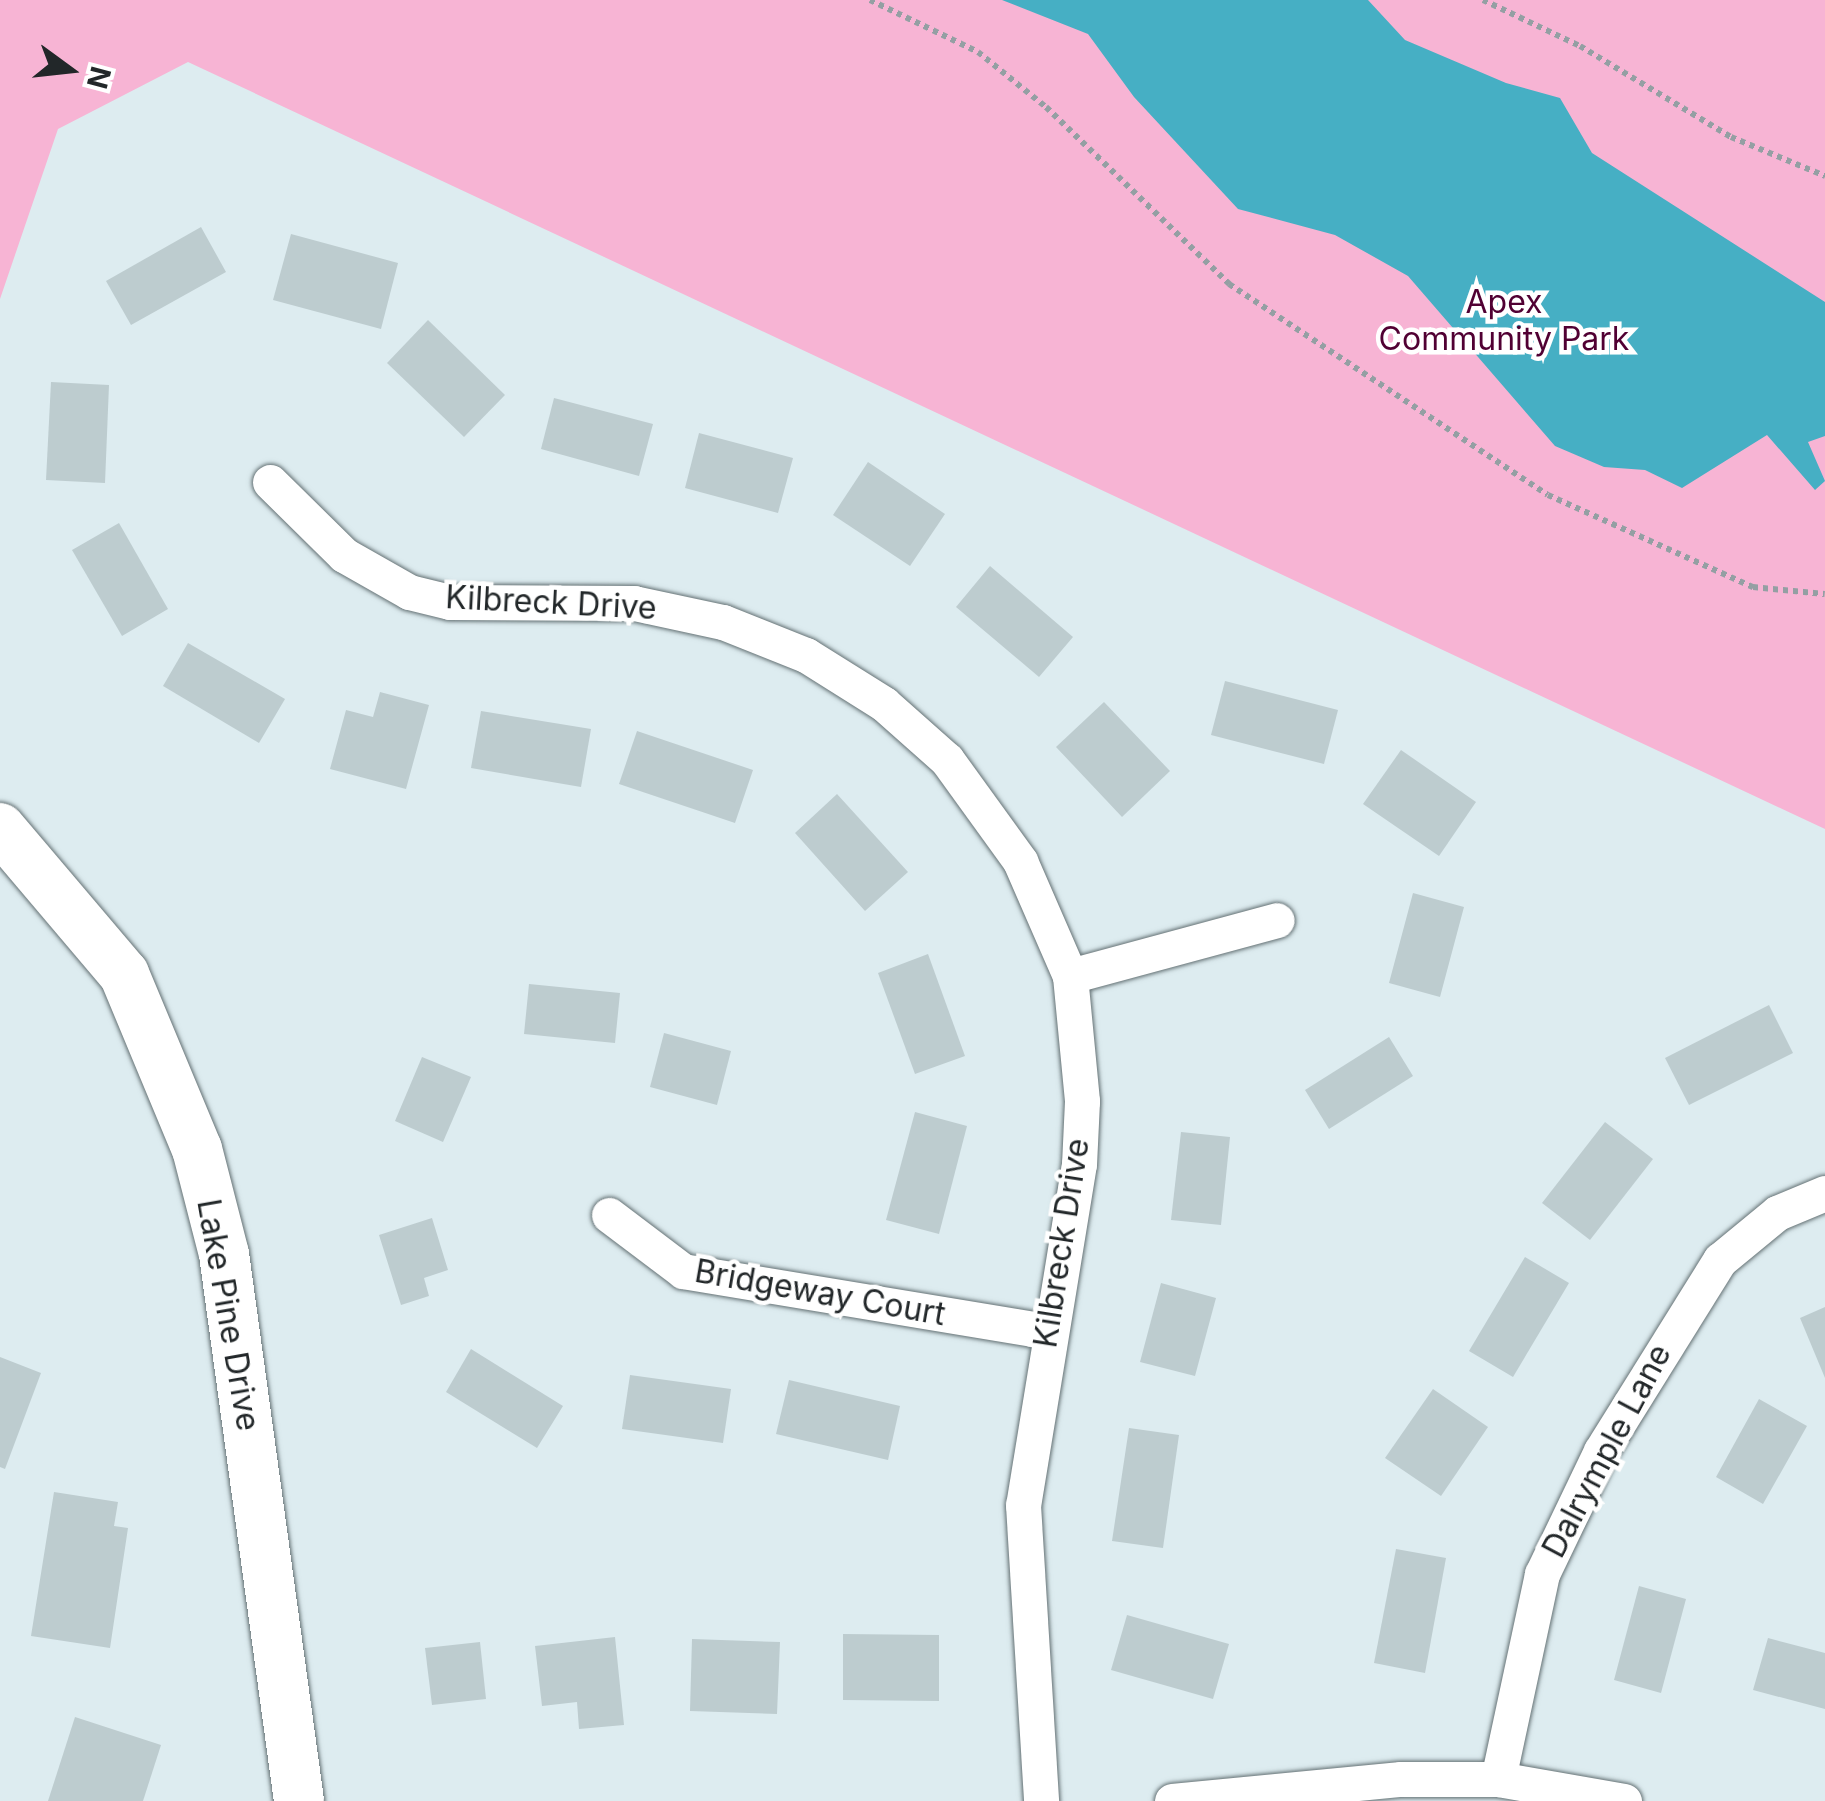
<!DOCTYPE html>
<style>
body{margin:0}
#map{position:relative;width:1825px;height:1801px;overflow:hidden;background:#ddecf0;font-family:Inter,sans-serif}
div>[style]{position:absolute}
[style*='--x']{left:calc(var(--x)*1px);top:calc(var(--y)*1px);width:calc(var(--w)*1px);rotate:calc(var(--a)*1deg)}
.green>*{inset:0;background:#f7b4d4}
.water>*{inset:0;background:#46afc4}
.building>*{inset:0;background:#bdcccf}
.path>*{height:6px;margin-top:-3px;transform-origin:0;background:repeating-linear-gradient(90deg,#949fa3 0 5px,transparent 0 10px)}
.roads{filter:drop-shadow(0 0 2px #647174) drop-shadow(0 0 2px #647174)}
.minor>*{height:35px;margin:-17.5px;padding:0 17.5px;transform-origin:17.5px;border-radius:17.5px;background:#fff}
.secondary>*{height:50px;margin:-25px;padding:0 25px;transform-origin:25px;border-radius:25px;background:#fff}
span{translate:-50% -50%;white-space:nowrap;text-align:center;line-height:1.15;-webkit-text-stroke:9px #fff;paint-order:stroke}
.park-label{font-size:32px;color:#510033}
.street-label{font-size:32px;color:#222729}
.north{position:absolute;left:20px;top:20px;width:100px;height:100px;-webkit-text-stroke:8px #fff;paint-order:stroke;rotate:105deg;font-size:28px;font-weight:700;line-height:40px;text-align:center;color:#222729}
.north::after{content:'';display:block;margin:auto;width:35px;height:45px;background:#222729;clip-path:polygon(50% 0,100% 100%,50% 72%,0 100%)}
</style>
<div id="map">
<div class="green">
<div style="clip-path:polygon(0 0,1825px 0,1825px 829px,188px 62px,58px 129px,0 299px)"></div>
</div>
<div class="water">
<div style="clip-path:polygon(1002px 0,1368px 0,1405px 40px,1506px 83px,1560px 98px,1592px 153px,1825px 302px,1825px 436px,1808px 442px,1825px 481px,1815px 490px,1767px 435px,1682px 488px,1645px 470px,1604px 467px,1555px 446px,1408px 276px,1335px 235px,1238px 209px,1134px 97px,1088px 34px)"></div>
</div>
<div class="building">
<div style="clip-path:polygon(201px 227px,226px 272px,131px 325px,106px 281px)"></div>
<div style="clip-path:polygon(291px 234px,398px 263px,381px 329px,273px 300px)"></div>
<div style="clip-path:polygon(428px 320px,505px 395px,464px 437px,387px 363px)"></div>
<div style="clip-path:polygon(51px 382px,109px 385px,105px 483px,46px 480px)"></div>
<div style="clip-path:polygon(554px 398px,653px 424px,639px 476px,541px 449px)"></div>
<div style="clip-path:polygon(699px 433px,793px 458px,778px 513px,685px 488px)"></div>
<div style="clip-path:polygon(868px 462px,945px 514px,910px 566px,833px 515px)"></div>
<div style="clip-path:polygon(119px 523px,168px 609px,122px 636px,72px 550px)"></div>
<div style="clip-path:polygon(990px 566px,1073px 637px,1039px 677px,956px 607px)"></div>
<div style="clip-path:polygon(188px 643px,285px 699px,259px 743px,163px 686px)"></div>
<div style="clip-path:polygon(1225px 681px,1338px 710px,1324px 764px,1211px 735px)"></div>
<div style="clip-path:polygon(380px 692px,429px 705px,406px 789px,330px 769px,346px 710px,373px 717px)"></div>
<div style="clip-path:polygon(1104px 702px,1170px 771px,1122px 817px,1056px 747px)"></div>
<div style="clip-path:polygon(481px 711px,591px 729px,581px 787px,471px 768px)"></div>
<div style="clip-path:polygon(637px 731px,753px 770px,735px 823px,619px 784px)"></div>
<div style="clip-path:polygon(1401px 750px,1476px 802px,1439px 856px,1363px 804px)"></div>
<div style="clip-path:polygon(837px 794px,908px 872px,865px 911px,795px 833px)"></div>
<div style="clip-path:polygon(1413px 893px,1464px 907px,1440px 997px,1389px 983px)"></div>
<div style="clip-path:polygon(928px 954px,965px 1056px,915px 1074px,878px 973px)"></div>
<div style="clip-path:polygon(529px 984px,620px 993px,615px 1043px,524px 1034px)"></div>
<div style="clip-path:polygon(1769px 1005px,1793px 1053px,1689px 1105px,1665px 1058px)"></div>
<div style="clip-path:polygon(664px 1033px,731px 1051px,717px 1105px,650px 1087px)"></div>
<div style="clip-path:polygon(1389px 1037px,1413px 1076px,1329px 1129px,1305px 1090px)"></div>
<div style="clip-path:polygon(422px 1057px,471px 1077px,443px 1142px,395px 1121px)"></div>
<div style="clip-path:polygon(915px 1112px,967px 1126px,939px 1234px,886px 1220px)"></div>
<div style="clip-path:polygon(1605px 1122px,1653px 1159px,1590px 1240px,1542px 1203px)"></div>
<div style="clip-path:polygon(1181px 1132px,1230px 1137px,1221px 1225px,1171px 1220px)"></div>
<div style="clip-path:polygon(432px 1218px,448px 1270px,424px 1278px,429px 1296px,401px 1305px,379px 1235px)"></div>
<div style="clip-path:polygon(1525px 1257px,1569px 1283px,1513px 1377px,1469px 1351px)"></div>
<div style="clip-path:polygon(1161px 1283px,1216px 1298px,1195px 1376px,1140px 1362px)"></div>
<div style="clip-path:polygon(1825px 1307px,1825px 1378px,1800px 1318px)"></div>
<div style="clip-path:polygon(471px 1349px,563px 1406px,537px 1448px,446px 1392px)"></div>
<div style="clip-path:polygon(0 1357px,41px 1373px,5px 1469px,0 1467px)"></div>
<div style="clip-path:polygon(630px 1375px,731px 1389px,723px 1443px,622px 1429px)"></div>
<div style="clip-path:polygon(789px 1380px,900px 1406px,888px 1460px,776px 1434px)"></div>
<div style="clip-path:polygon(1433px 1389px,1488px 1427px,1441px 1496px,1385px 1458px)"></div>
<div style="clip-path:polygon(1759px 1399px,1807px 1426px,1763px 1504px,1716px 1477px)"></div>
<div style="clip-path:polygon(1129px 1428px,1179px 1435px,1163px 1548px,1112px 1541px)"></div>
<div style="clip-path:polygon(54px 1492px,118px 1502px,114px 1526px,128px 1528px,110px 1648px,31px 1636px)"></div>
<div style="clip-path:polygon(1396px 1549px,1446px 1558px,1425px 1673px,1374px 1663px)"></div>
<div style="clip-path:polygon(1639px 1586px,1686px 1599px,1661px 1693px,1614px 1680px)"></div>
<div style="clip-path:polygon(1127px 1615px,1229px 1644px,1213px 1699px,1111px 1670px)"></div>
<div style="clip-path:polygon(843px 1634px,939px 1635px,939px 1701px,843px 1700px)"></div>
<div style="clip-path:polygon(615px 1637px,624px 1725px,579px 1729px,577px 1702px,542px 1706px,535px 1646px)"></div>
<div style="clip-path:polygon(1768px 1638px,1825px 1653px,1825px 1709px,1753px 1690px)"></div>
<div style="clip-path:polygon(692px 1639px,780px 1642px,777px 1714px,690px 1711px)"></div>
<div style="clip-path:polygon(480px 1642px,486px 1699px,432px 1705px,425px 1648px)"></div>
<div style="clip-path:polygon(75px 1717px,161px 1745px,143px 1801px,48px 1801px)"></div>
</div>
<div class="path">
<div style="--x:870;--y:0;--w:120;--a:25.7"></div>
<div style="--x:978;--y:52;--w:87;--a:39"></div>
<div style="--x:1046;--y:107;--w:255;--a:44"></div>
<div style="--x:1229;--y:284;--w:382;--a:33.5"></div>
<div style="--x:1548;--y:495;--w:225;--a:24.2"></div>
<div style="--x:1753;--y:587;--w:72;--a:5.6"></div>
<div style="--x:1483;--y:0;--w:107;--a:25.4"></div>
<div style="--x:1580;--y:46;--w:176;--a:31.1"></div>
<div style="--x:1731;--y:137;--w:102;--a:22.5"></div>
</div>
<div class="roads">
<div class="minor">
<div style="--x:270;--y:482;--w:104;--a:44.6"></div>
<div style="--x:344;--y:555;--w:75;--a:29.6"></div>
<div style="--x:409;--y:592;--w:42;--a:13.7"></div>
<div style="--x:450;--y:602;--w:184;--a:0.3"></div>
<div style="--x:634;--y:603;--w:91;--a:12.1"></div>
<div style="--x:723;--y:622;--w:89;--a:21.7"></div>
<div style="--x:806;--y:655;--w:92;--a:32.1"></div>
<div style="--x:884;--y:704;--w:84;--a:41.6"></div>
<div style="--x:947;--y:760;--w:125;--a:54.1"></div>
<div style="--x:1020;--y:861;--w:125;--a:66.5"></div>
<div style="--x:1070;--y:976;--w:126;--a:84.5"></div>
<div style="--x:1082;--y:1101;--w:63;--a:92.7"></div>
<div style="--x:1079;--y:1164;--w:346;--a:99.3"></div>
<div style="--x:1023;--y:1505;--w:297;--a:86.5"></div>
<div style="--x:1070;--y:976;--w:214;--a:-15.1"></div>
<div style="--x:609;--y:1215;--w:93;--a:37.1"></div>
<div style="--x:683;--y:1271;--w:369;--a:9.4"></div>
<div style="--x:1498;--y:1779;--w:210;--a:-77.9"></div>
<div style="--x:1542;--y:1574;--w:136;--a:-64.4"></div>
<div style="--x:1601;--y:1451;--w:225;--a:-58.1"></div>
<div style="--x:1720;--y:1260;--w:74;--a:-39.5"></div>
<div style="--x:1777;--y:1213;--w:52;--a:-22.6"></div>
<div style="--x:1172;--y:1801;--w:230;--a:-5.5"></div>
<div style="--x:1401;--y:1779;--w:97;--a:0"></div>
<div style="--x:1498;--y:1779;--w:128;--a:9.9"></div>
</div>
<div class="secondary">
<div style="--x:0;--y:828;--w:192;--a:49.7"></div>
<div style="--x:124;--y:974;--w:190;--a:67.4"></div>
<div style="--x:197;--y:1149;--w:108;--a:75.6"></div>
<div style="--x:224;--y:1254;--w:552;--a:82.19"></div>
</div>
</div>
<div class="park-label">
<span style="left:1504px;top:321px">Apex<br>Community Park</span>
</div>
<div class="street-label">
<span style="left:551px;top:603px;rotate:3deg">Kilbreck Drive</span>
<span style="left:1062px;top:1243px;rotate:-81deg">Kilbreck Drive</span>
<span style="left:820px;top:1293px;rotate:10deg">Bridgeway Court</span>
<span style="left:228px;top:1315px;rotate:80deg">Lake Pine Drive</span>
<span style="left:1607px;top:1451px;rotate:-62deg">Dalrymple Lane</span>
</div>
<div class="north">N</div>
</div>
